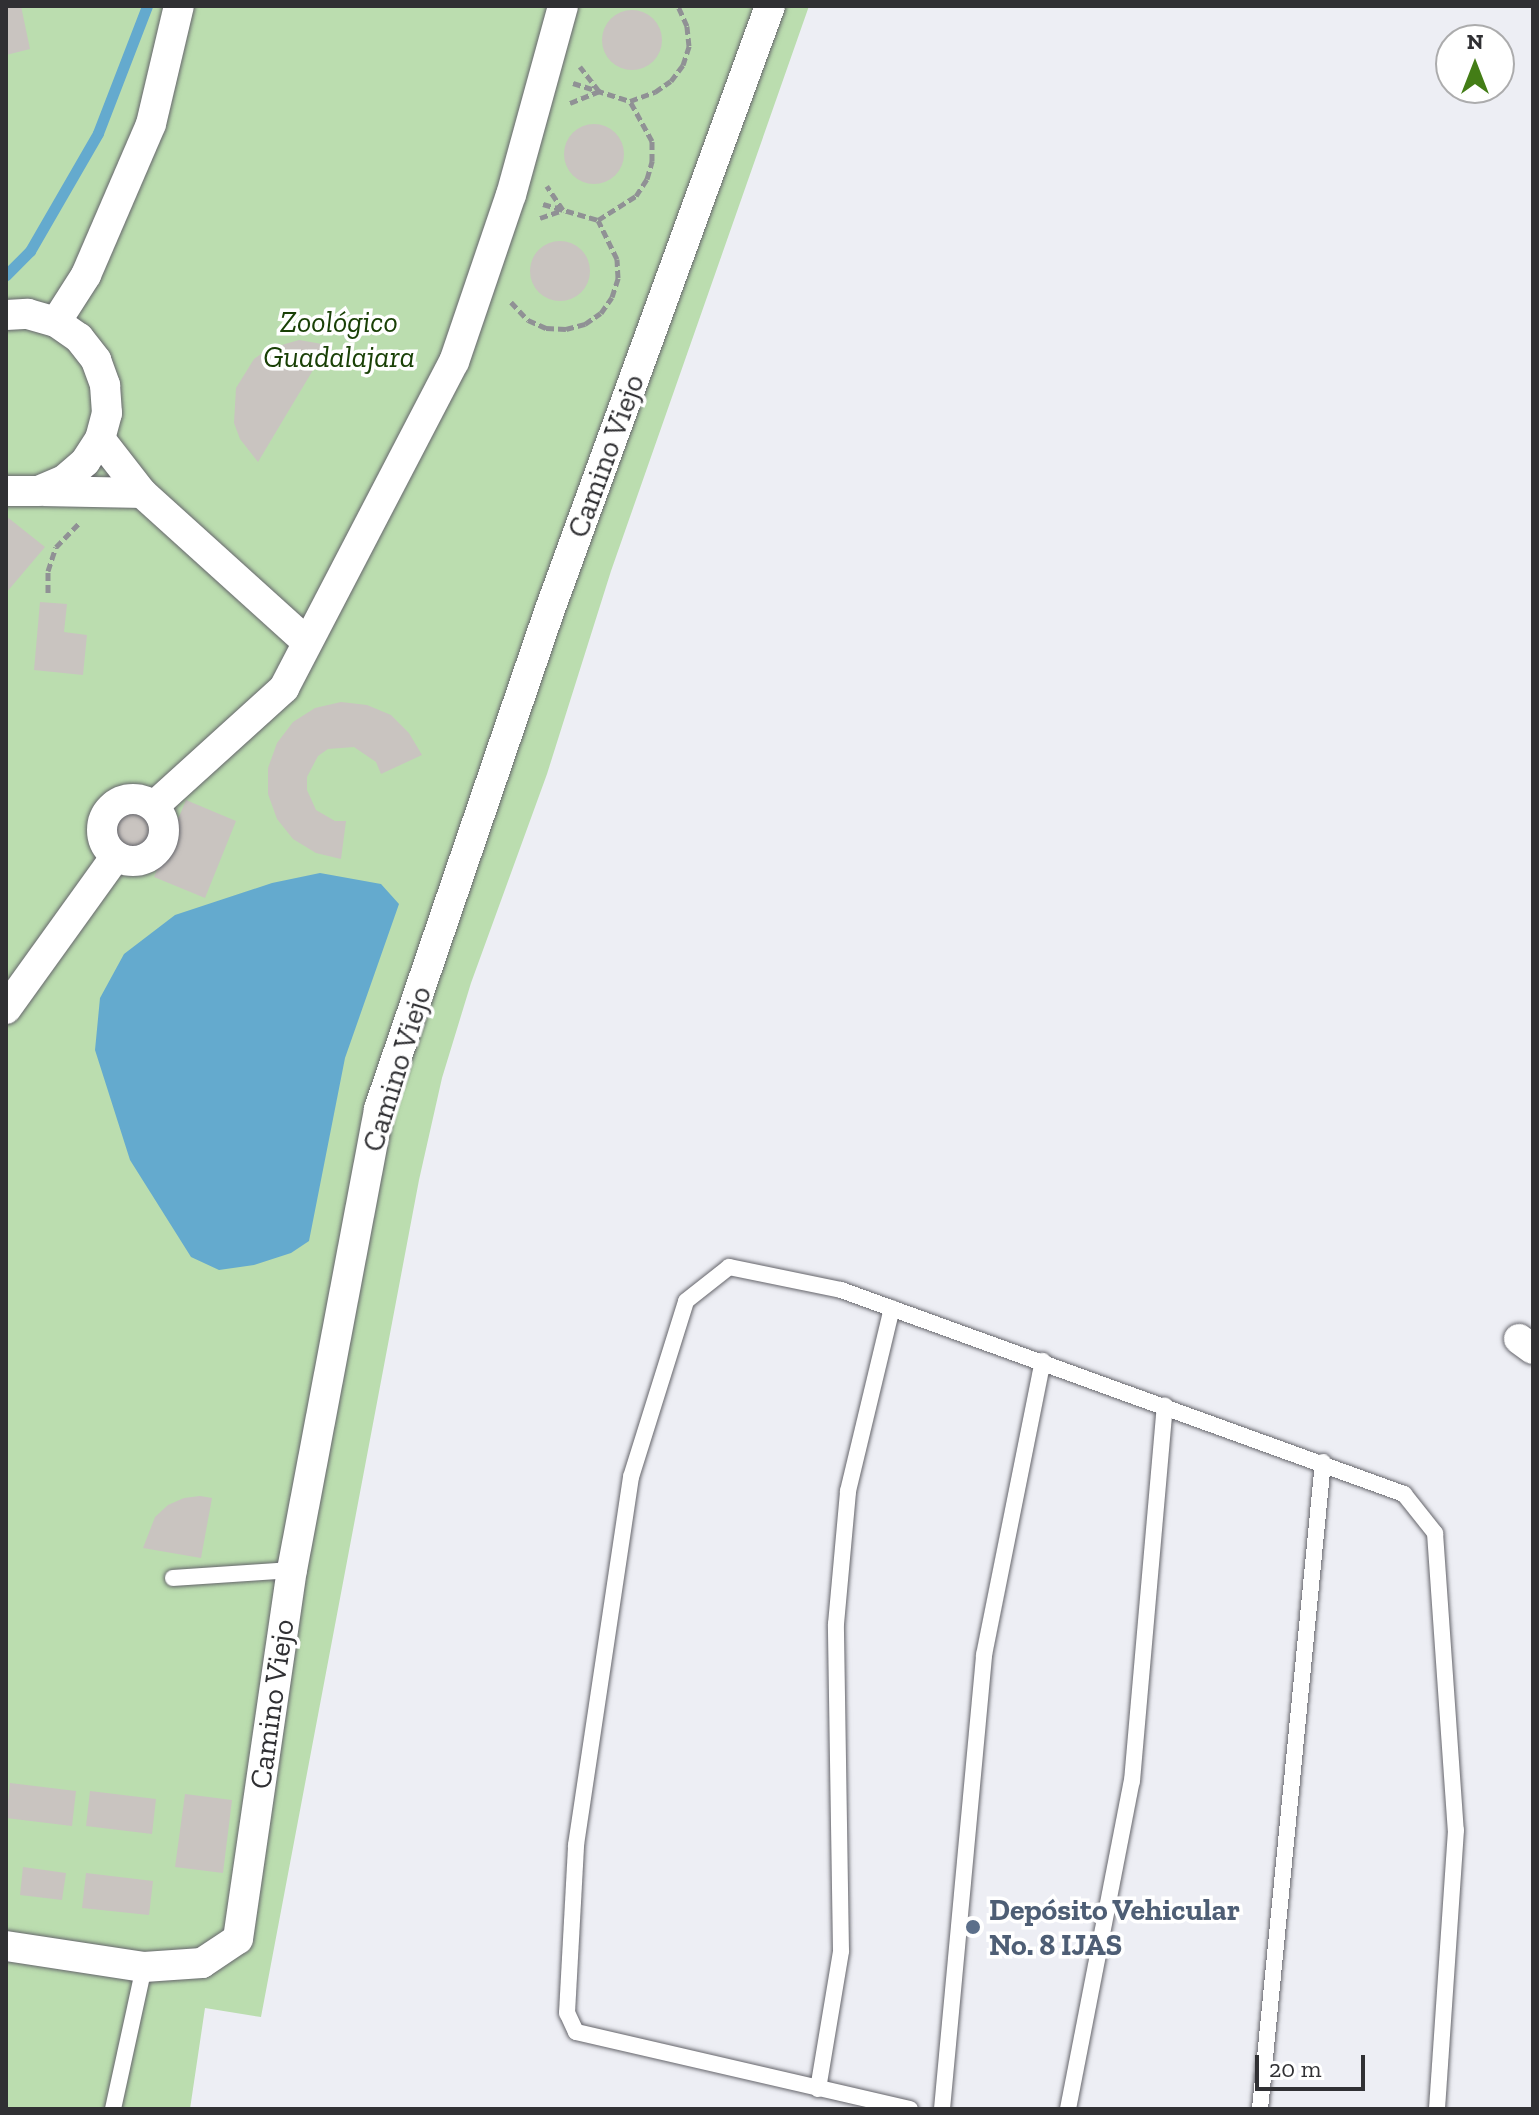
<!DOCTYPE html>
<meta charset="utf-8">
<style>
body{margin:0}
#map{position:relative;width:1539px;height:2115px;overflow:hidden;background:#edeef4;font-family:"Zilla Slab",serif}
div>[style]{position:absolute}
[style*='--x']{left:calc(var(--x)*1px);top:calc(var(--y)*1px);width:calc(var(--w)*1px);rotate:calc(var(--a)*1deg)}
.green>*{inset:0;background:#bbddaf}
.water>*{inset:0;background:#64aace}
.stream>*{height:11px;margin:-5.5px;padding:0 5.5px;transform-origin:5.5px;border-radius:5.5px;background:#64aace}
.building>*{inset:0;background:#c9c4c0}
.round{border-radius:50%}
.path>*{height:5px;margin-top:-2.5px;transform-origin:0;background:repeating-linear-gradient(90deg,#909195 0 8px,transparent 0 12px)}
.roads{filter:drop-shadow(0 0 2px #65656b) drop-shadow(0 0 2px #65656b)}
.lane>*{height:16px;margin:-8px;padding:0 8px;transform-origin:8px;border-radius:8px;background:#fff}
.street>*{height:30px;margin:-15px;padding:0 15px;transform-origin:15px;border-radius:15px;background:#fff}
.street>.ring{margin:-15px;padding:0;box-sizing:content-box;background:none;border:30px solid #fff;border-radius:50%}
.dots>*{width:22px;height:22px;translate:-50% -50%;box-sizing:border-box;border:4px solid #fff;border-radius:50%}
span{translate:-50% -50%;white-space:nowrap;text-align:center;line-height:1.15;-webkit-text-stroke:7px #fff;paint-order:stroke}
.park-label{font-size:30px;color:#194006;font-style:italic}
.street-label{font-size:30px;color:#303033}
.service-label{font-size:30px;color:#4e5e75;font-weight:700}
.left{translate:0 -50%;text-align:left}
.frame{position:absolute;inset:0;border:8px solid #303033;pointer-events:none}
.north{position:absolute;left:1435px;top:24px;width:80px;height:80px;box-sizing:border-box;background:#fff;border:2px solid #acacad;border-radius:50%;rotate:0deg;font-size:22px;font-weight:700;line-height:32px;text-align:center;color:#303033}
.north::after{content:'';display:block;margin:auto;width:28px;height:36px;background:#437d16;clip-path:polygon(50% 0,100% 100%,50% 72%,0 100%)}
.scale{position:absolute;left:1255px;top:2055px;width:110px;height:36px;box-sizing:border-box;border:4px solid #303033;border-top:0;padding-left:10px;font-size:24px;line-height:28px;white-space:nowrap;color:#303033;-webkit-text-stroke:6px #fff;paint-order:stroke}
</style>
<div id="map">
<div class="green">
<div style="clip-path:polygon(6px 6px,809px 6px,611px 571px,547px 774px,471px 983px,442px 1078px,419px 1180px,261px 2017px,205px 2008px,190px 2109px,6px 2109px)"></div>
</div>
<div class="water">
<div style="clip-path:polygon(320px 873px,381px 884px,399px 904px,345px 1058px,309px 1241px,291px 1253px,254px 1265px,219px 1270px,191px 1257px,130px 1160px,95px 1050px,100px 998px,124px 954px,175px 915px,272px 883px)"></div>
</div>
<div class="stream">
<div style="--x:6;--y:275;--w:34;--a:-45"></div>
<div style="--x:30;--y:251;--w:136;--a:-60"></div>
<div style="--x:98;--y:133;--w:136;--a:-68.9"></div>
</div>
<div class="building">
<div style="clip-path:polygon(6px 6px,21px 6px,30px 49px,6px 55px)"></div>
<div class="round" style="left:602px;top:10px;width:60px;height:60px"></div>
<div class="round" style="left:564px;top:124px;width:60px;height:60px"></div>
<div class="round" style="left:530px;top:241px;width:60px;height:60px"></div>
<div style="clip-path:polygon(299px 340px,328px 345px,258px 462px,240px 439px,234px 423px,236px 388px,254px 359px,268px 349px)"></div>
<div style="clip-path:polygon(6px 516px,45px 547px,6px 593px)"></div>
<div style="clip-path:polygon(40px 602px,67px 604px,64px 632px,87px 635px,83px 675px,34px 670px)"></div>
<div style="clip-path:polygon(341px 702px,367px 705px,391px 715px,409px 733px,422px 755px,381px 774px,376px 762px,354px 747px,328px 749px,318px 756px,307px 777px,307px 790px,316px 810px,335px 821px,346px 821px,341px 859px,316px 853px,293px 839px,277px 819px,268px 794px,268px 768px,277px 743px,293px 722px,315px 708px)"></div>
<div style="clip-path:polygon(186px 800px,236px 821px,205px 898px,154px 877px)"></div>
<div class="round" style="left:113px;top:809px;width:40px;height:40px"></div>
<div style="clip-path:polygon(200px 1496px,212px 1498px,201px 1558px,143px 1548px,155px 1517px,168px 1505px,184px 1498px)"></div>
<div style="clip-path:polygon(10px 1783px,76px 1791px,72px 1826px,6px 1818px)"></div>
<div style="clip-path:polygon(90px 1791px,156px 1799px,152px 1834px,86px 1826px)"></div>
<div style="clip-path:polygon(185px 1794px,232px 1800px,223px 1873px,175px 1867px)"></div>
<div style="clip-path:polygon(23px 1867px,66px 1873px,62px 1900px,20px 1895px)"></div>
<div style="clip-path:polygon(86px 1873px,153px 1881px,149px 1915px,82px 1908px)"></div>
</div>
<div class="path">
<div style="--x:573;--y:83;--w:60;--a:17.5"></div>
<div style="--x:570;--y:103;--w:31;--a:-22"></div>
<div style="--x:599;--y:91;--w:31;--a:-128"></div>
<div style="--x:543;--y:204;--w:57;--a:16.2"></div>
<div style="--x:540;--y:218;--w:24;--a:-19"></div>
<div style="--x:563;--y:210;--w:29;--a:-124"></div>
<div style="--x:511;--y:302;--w:25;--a:47"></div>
<div style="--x:528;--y:320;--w:20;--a:24"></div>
<div style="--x:546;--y:328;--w:20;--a:3"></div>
<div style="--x:566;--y:329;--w:20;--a:-15"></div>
<div style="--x:585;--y:324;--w:19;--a:-35"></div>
<div style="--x:601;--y:313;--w:19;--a:-55"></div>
<div style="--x:612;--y:297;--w:20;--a:-72"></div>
<div style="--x:618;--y:278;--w:19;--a:-93"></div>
<div style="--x:617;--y:259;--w:43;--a:-116"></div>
<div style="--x:598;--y:220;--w:45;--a:-32.3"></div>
<div style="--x:636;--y:196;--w:20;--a:-57"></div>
<div style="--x:647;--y:179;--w:19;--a:-74"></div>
<div style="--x:652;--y:161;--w:20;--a:-90"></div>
<div style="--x:652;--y:141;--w:46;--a:-118.8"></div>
<div style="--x:630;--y:101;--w:27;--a:-20"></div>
<div style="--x:655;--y:92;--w:19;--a:-35"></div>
<div style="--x:671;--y:81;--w:20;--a:-53"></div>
<div style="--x:683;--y:65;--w:20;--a:-72"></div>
<div style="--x:689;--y:46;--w:20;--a:-96"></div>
<div style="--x:687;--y:26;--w:22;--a:-114"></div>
<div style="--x:48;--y:593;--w:22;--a:-90"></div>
<div style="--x:48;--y:571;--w:25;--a:-72"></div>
<div style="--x:56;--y:547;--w:32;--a:-46"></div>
</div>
<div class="roads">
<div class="lane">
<div style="--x:173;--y:1578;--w:119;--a:-3.8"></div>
<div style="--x:818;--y:2089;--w:140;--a:-80.5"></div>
<div style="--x:841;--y:1951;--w:327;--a:-90.9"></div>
<div style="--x:836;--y:1624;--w:134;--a:-84.8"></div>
<div style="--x:848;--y:1491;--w:188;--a:-76.5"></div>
<div style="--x:113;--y:2109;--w:145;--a:-77.7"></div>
<div style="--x:910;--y:2109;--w:343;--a:-167"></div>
<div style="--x:576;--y:2032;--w:21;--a:-115"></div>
<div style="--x:567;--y:2013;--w:168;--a:-86.9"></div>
<div style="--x:576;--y:1845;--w:372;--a:-81.5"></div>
<div style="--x:631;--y:1477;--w:184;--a:-72.6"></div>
<div style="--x:686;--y:1301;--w:55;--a:-38.3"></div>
<div style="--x:729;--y:1267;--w:114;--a:11.6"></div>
<div style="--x:841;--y:1290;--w:599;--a:19.92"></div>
<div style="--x:1404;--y:1494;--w:50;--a:51.5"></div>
<div style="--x:1435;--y:1533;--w:298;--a:86"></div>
<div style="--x:1456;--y:1830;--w:280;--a:93.9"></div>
<div style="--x:942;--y:2109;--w:456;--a:-84.7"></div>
<div style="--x:984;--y:1655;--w:300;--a:-78.7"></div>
<div style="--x:1068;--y:2109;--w:334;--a:-79"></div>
<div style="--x:1132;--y:1781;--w:377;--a:-85"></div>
<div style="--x:1260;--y:2109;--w:650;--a:-84.44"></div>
</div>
<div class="street">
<div style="--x:6;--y:315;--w:22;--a:-3"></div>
<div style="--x:28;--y:314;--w:29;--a:16"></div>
<div style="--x:56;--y:322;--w:28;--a:35"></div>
<div style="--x:79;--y:338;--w:28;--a:52"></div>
<div style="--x:96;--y:360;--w:27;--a:70"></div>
<div style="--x:105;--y:385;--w:28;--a:86"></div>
<div style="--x:107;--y:413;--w:27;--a:105"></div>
<div style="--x:100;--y:439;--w:27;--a:123"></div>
<div style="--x:85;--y:462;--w:28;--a:139"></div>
<div style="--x:64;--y:480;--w:28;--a:157"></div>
<div style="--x:38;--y:491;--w:32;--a:180"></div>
<div style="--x:56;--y:322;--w:56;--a:-57.4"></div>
<div style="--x:86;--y:275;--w:164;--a:-66.7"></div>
<div style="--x:151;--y:124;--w:121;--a:-76.7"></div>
<div style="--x:100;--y:439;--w:68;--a:52.1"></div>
<div style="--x:142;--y:493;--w:222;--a:42.1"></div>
<div style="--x:44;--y:491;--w:98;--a:1.2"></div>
<div class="ring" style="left:102px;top:799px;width:32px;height:32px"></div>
<div style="--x:154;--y:806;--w:176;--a:-42.2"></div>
<div style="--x:284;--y:688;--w:368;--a:-62.5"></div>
<div style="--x:454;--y:362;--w:176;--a:-71.2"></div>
<div style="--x:511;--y:195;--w:196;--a:-74.6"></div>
<div style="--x:6;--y:1009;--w:188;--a:-54.3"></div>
<div style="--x:1519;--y:1339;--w:17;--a:36"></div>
<div style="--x:6;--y:1946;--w:140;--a:8.7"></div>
<div style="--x:144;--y:1967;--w:58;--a:-3.9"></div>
<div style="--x:202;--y:1963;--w:43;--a:-33.7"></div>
<div style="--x:238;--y:1939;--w:373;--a:-81.7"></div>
<div style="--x:292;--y:1570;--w:469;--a:-79.3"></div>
<div style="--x:379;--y:1109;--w:525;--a:-71.12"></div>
<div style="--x:549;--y:612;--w:645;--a:-69.96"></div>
</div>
</div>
<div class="dots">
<div style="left:973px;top:1927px;background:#5c6f8a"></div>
</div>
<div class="park-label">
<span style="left:339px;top:339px">Zoológico<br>Guadalajara</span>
</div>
<div class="street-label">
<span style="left:606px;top:456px;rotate:-70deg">Camino Viejo</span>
<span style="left:397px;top:1069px;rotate:-73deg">Camino Viejo</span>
<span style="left:272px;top:1704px;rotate:-82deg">Camino Viejo</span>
</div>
<div class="service-label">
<span class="left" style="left:989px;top:1927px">Depósito Vehicular<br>No. 8 IJAS</span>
</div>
<div class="frame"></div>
<div class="north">N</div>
<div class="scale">20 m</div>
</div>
